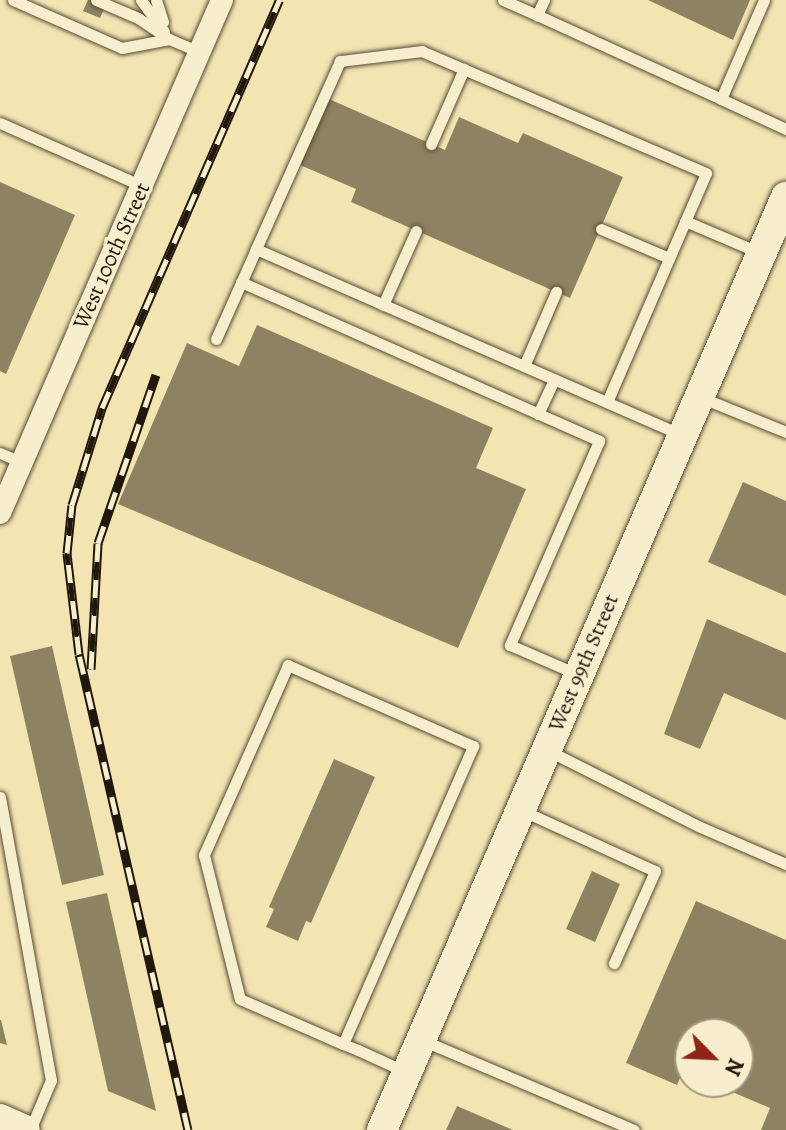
<!DOCTYPE html>
<style>
body{margin:0}
#map{position:relative;width:786px;height:1130px;overflow:hidden;background:#f3e5b2;font-family:Alegreya,serif}
div>[style]{position:absolute}
[style*='--x']{left:calc(var(--x)*1px);top:calc(var(--y)*1px);width:calc(var(--w)*1px);rotate:calc(var(--a)*1deg)}
.building>*{inset:0;background:#8e8262}
.roads{filter:drop-shadow(0 0 2px #564a36) drop-shadow(0 0 2px #564a36)}
.lane>*{height:11px;margin:-5.5px;padding:0 5.5px;transform-origin:5.5px;border-radius:5.5px;background:#f7eecd}
.street>*{height:22px;margin:-11px;padding:0 11px;transform-origin:11px;border-radius:11px;background:#f7eecd}
.secondary>*{height:30px;margin:-15px;padding:0 15px;transform-origin:15px;border-radius:15px;background:#f7eecd}
.rail>*{height:9px;margin-top:-4.5px;transform-origin:0;background:repeating-linear-gradient(90deg,#f7eecd 0 18px,#21170c 0 36px);box-sizing:border-box;border-block:2px solid #21170c}
span{translate:-50% -50%;white-space:nowrap;text-align:center;line-height:1.15;-webkit-text-stroke:7px #f7eecd;paint-order:stroke}
.street-label{font-size:22px;color:#21170c}
.north{position:absolute;left:674px;top:1018px;width:80px;height:80px;box-sizing:border-box;background:#f7eecd;border:2px solid #a19880;border-radius:50%;rotate:114deg;font-size:22px;font-weight:700;line-height:32px;text-align:center;color:#21170c}
.north::after{content:'';display:block;margin:auto;width:28px;height:36px;background:#8f2418;clip-path:polygon(50% 0,100% 100%,50% 72%,0 100%)}
</style>
<div id="map">
<div class="building">
<div style="clip-path:polygon(88px 0,108px 0,100px 18px,83px 11px)"></div>
<div style="clip-path:polygon(648px 0,750px 0,733px 40px)"></div>
<div style="clip-path:polygon(329px 99px,445px 150px,459px 117px,518px 143px,523px 133px,623px 177px,570px 298px,351px 202px,356px 189px,300px 165px)"></div>
<div style="clip-path:polygon(0 182px,75px 215px,6px 374px,0 371px)"></div>
<div style="clip-path:polygon(257px 325px,493px 428px,476px 468px,526px 489px,458px 648px,118px 504px,187px 343px,239px 366px)"></div>
<div style="clip-path:polygon(743px 482px,786px 501px,786px 596px,708px 562px)"></div>
<div style="clip-path:polygon(707px 619px,786px 653px,786px 720px,724px 693px,700px 749px,664px 734px)"></div>
<div style="clip-path:polygon(52px 646px,104px 875px,62px 885px,10px 656px)"></div>
<div style="clip-path:polygon(334px 759px,375px 777px,311px 923px,306px 921px,298px 941px,266px 927px,274px 909px,269px 907px)"></div>
<div style="clip-path:polygon(592px 871px,620px 884px,595px 942px,566px 929px)"></div>
<div style="clip-path:polygon(107px 893px,156px 1111px,108px 1091px,66px 902px)"></div>
<div style="clip-path:polygon(696px 901px,786px 940px,786px 1130px,761px 1130px,770px 1108px,709px 1082px,738px 1082px,738px 1034px,690px 1034px,690px 1074px,683px 1071px,677px 1085px,626px 1063px)"></div>
<div style="clip-path:polygon(0 1020px,1px 1020px,7px 1045px,0 1043px)"></div>
<div style="clip-path:polygon(457px 1106px,513px 1130px,446px 1130px)"></div>
</div>
<div class="roads">
<div class="lane">
<div style="--x:13;--y:0;--w:119;--a:23.8"></div>
<div style="--x:122;--y:48;--w:48;--a:-10.8"></div>
<div style="--x:169;--y:39;--w:34;--a:23"></div>
<div style="--x:96;--y:0;--w:46;--a:23.2"></div>
<div style="--x:138;--y:18;--w:37;--a:34"></div>
<div style="--x:141;--y:0;--w:39;--a:54"></div>
<div style="--x:156;--y:0;--w:23;--a:72"></div>
<div style="--x:503;--y:0;--w:37;--a:24"></div>
<div style="--x:544;--y:0;--w:17;--a:115"></div>
<div style="--x:537;--y:15;--w:202;--a:24.5"></div>
<div style="--x:764;--y:0;--w:108;--a:113.5"></div>
<div style="--x:721;--y:99;--w:72;--a:24.8"></div>
<div style="--x:0;--y:123;--w:155;--a:23.9"></div>
<div style="--x:431;--y:144;--w:82;--a:-66.3"></div>
<div style="--x:685;--y:221;--w:79;--a:23"></div>
<div style="--x:601;--y:229;--w:74;--a:23.1"></div>
<div style="--x:241;--y:282;--w:392;--a:23.9"></div>
<div style="--x:599;--y:441;--w:223;--a:113.6"></div>
<div style="--x:510;--y:645;--w:73;--a:23.4"></div>
<div style="--x:383;--y:305;--w:81;--a:-66"></div>
<div style="--x:216;--y:339;--w:98;--a:-66"></div>
<div style="--x:524;--y:366;--w:81;--a:-66.6"></div>
<div style="--x:700;--y:397;--w:93;--a:22.1"></div>
<div style="--x:607;--y:402;--w:249;--a:-66.6"></div>
<div style="--x:706;--y:173;--w:309;--a:-156.8"></div>
<div style="--x:422;--y:51;--w:83;--a:173"></div>
<div style="--x:340;--y:61;--w:206;--a:114.1"></div>
<div style="--x:256;--y:249;--w:465;--a:23.6"></div>
<div style="--x:538;--y:414;--w:38;--a:-65"></div>
<div style="--x:0;--y:453;--w:23;--a:23"></div>
<div style="--x:547;--y:750;--w:169;--a:26.7"></div>
<div style="--x:698;--y:826;--w:96;--a:23.4"></div>
<div style="--x:0;--y:797;--w:288;--a:79.8"></div>
<div style="--x:51;--y:1080;--w:54;--a:112.8"></div>
<div style="--x:521;--y:810;--w:147;--a:24.5"></div>
<div style="--x:655;--y:871;--w:101;--a:114"></div>
<div style="--x:422;--y:1040;--w:230;--a:23"></div>
<div style="--x:343;--y:1044;--w:325;--a:-66.4"></div>
<div style="--x:473;--y:746;--w:202;--a:-156.4"></div>
<div style="--x:288;--y:665;--w:208;--a:113.9"></div>
<div style="--x:204;--y:855;--w:148;--a:76"></div>
<div style="--x:240;--y:999;--w:112;--a:23.6"></div>
<div style="--x:343;--y:1044;--w:16;--a:22"></div>
<div style="--x:358;--y:1050;--w:53;--a:24.6"></div>
</div>
<div class="street">
<div style="--x:0;--y:513;--w:559;--a:-66.6"></div>
</div>
<div class="secondary">
<div style="--x:0;--y:1119;--w:27;--a:24"></div>
<div style="--x:382;--y:1130;--w:1017;--a:-66.59"></div>
</div>
</div>
<div class="rail">
<div style="--x:91;--y:669;--w:126;--a:-86.8"></div>
<div style="--x:98;--y:543;--w:178;--a:-71"></div>
<div style="--x:188;--y:1130;--w:488;--a:-102.9"></div>
<div style="--x:79;--y:654;--w:102;--a:-96.8"></div>
<div style="--x:67;--y:553;--w:48;--a:-84.1"></div>
<div style="--x:72;--y:505;--w:102;--a:-72.8"></div>
<div style="--x:102;--y:408;--w:445;--a:-66.5"></div>
</div>
<div class="street-label">
<span style="left:112px;top:256px;rotate:-66deg">West 100th Street</span>
<span style="left:584px;top:663px;rotate:-67deg">West 99th Street</span>
</div>
<div class="north">N</div>
</div>
